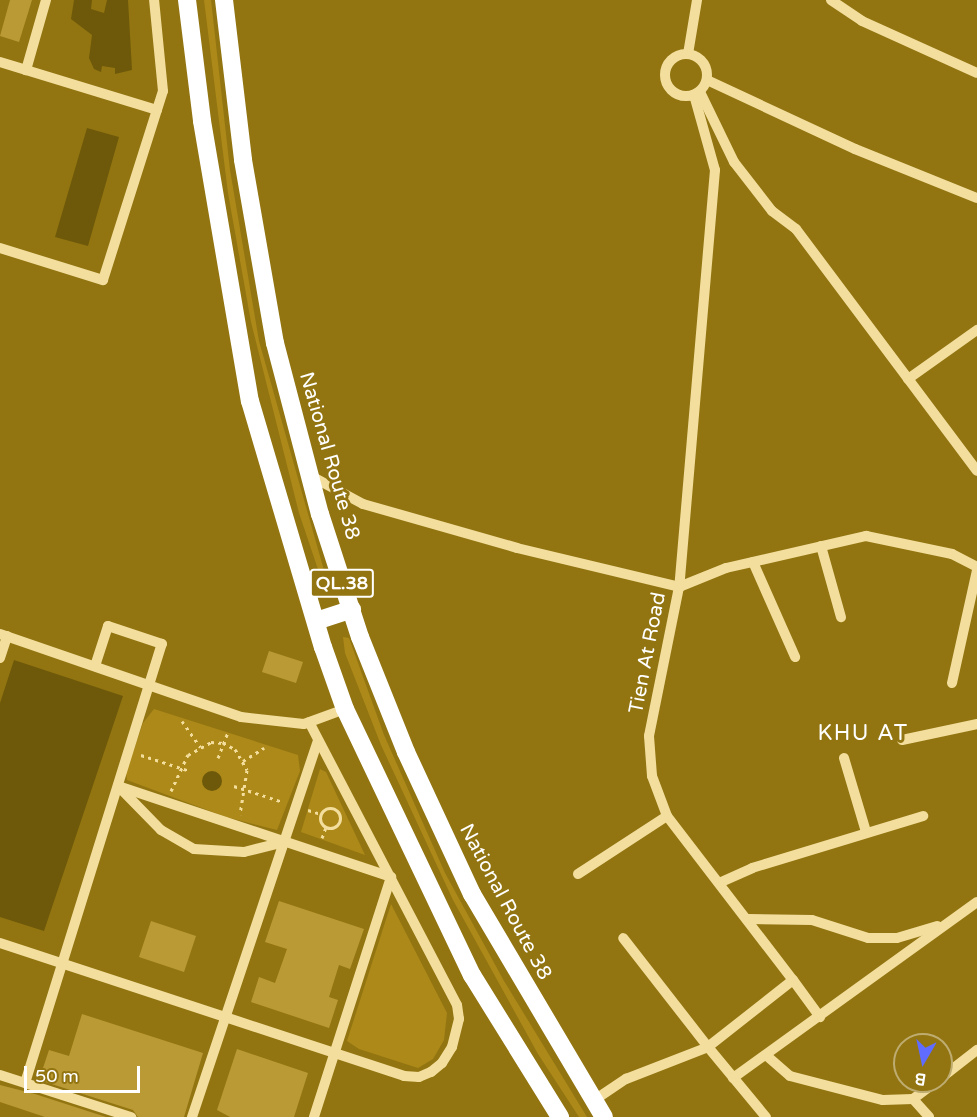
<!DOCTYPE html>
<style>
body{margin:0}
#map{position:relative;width:977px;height:1117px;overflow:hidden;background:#927511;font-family:"Varela Round",sans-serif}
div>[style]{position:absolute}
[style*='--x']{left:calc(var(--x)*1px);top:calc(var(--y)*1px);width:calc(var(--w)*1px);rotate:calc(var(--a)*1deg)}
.green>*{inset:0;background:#ad8919}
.water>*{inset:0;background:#6e590a}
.round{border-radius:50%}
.building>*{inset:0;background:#ba9a35}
.path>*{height:3px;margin-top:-1.5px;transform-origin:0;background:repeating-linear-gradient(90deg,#f3de9e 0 3px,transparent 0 7.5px)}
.path>.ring{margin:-1.5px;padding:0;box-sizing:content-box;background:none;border:3px solid #f3de9e;border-radius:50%}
.minor>*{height:10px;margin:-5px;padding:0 5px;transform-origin:5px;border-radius:5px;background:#f3de9e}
.minor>.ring{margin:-5px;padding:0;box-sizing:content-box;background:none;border:10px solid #f3de9e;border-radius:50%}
.highway>*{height:18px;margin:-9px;padding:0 9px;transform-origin:9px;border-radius:9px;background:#fff}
span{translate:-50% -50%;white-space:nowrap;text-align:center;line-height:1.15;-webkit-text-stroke:6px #927511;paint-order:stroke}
.shield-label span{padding:2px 4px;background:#927511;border:2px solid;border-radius:4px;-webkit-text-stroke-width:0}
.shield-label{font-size:18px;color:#fff;font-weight:700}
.street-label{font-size:20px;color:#fff}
.quarter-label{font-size:22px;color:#fff;letter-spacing:1.5px}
.north{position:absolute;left:893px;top:1033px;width:60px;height:60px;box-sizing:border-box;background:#927511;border:2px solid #beac70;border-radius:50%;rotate:189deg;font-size:16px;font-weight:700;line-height:24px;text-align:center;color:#fff}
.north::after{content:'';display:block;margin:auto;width:21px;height:27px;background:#606cff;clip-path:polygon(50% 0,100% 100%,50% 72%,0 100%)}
.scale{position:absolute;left:24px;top:1066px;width:116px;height:27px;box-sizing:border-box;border:3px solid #fff;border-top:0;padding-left:8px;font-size:18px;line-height:21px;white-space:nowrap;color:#fff;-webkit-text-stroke:4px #927511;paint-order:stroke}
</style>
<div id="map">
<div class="green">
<div style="clip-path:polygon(204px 0,211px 0,230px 170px,259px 341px,329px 588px,326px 593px,299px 513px,251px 322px,228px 193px)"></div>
<div style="clip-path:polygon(343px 637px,349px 638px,384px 735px,445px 873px,504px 981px,587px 1117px,579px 1117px,538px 1054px,453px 900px,381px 745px,345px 653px)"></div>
<div style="clip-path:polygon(154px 709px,298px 755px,300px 771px,277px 830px,226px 817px,127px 780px,126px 772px,143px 723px)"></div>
<div style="clip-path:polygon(320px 769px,326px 772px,365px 855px,301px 832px)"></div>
<div style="clip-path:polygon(391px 904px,447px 1013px,444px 1040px,433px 1059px,418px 1068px,359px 1049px,347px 1041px)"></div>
</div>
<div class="water">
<div style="clip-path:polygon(74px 0,92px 0,91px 9px,104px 13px,107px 0,128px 0,132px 70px,115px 74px,115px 68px,102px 66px,101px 72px,94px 69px,89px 58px,92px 35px,71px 19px)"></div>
<div style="clip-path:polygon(87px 128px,119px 137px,88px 246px,55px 237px)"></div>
<div style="clip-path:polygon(14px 660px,123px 696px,44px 931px,0 917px,0 703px)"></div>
<div class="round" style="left:202px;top:771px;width:20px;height:20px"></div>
</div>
<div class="building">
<div style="clip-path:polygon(10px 0,32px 0,19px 42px,0 36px)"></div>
<div style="clip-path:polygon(269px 651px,303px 662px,296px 683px,262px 672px)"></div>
<div style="clip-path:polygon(279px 901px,364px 929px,350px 969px,339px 965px,329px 997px,338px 1000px,329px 1028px,251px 1002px,259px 977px,275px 983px,287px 949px,265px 942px)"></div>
<div style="clip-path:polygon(151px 921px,196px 936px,184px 972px,139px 957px)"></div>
<div style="clip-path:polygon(82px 1014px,203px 1053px,184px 1117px,138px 1117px,133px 1110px,39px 1080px,49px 1050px,69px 1056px)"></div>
<div style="clip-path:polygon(237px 1049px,308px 1073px,294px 1117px,230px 1117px,217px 1110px)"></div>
<div style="clip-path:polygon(0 1085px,35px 1094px,106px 1117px,45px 1117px,0 1102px)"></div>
</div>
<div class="path">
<div style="--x:182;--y:721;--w:32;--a:55"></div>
<div style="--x:141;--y:755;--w:52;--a:18.1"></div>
<div style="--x:218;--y:758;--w:26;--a:-69"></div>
<div style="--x:243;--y:761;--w:25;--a:-32"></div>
<div style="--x:234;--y:786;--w:52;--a:18.1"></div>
<div style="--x:171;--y:791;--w:40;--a:-65"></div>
<div style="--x:188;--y:755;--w:26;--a:-29"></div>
<div style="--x:211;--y:742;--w:12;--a:5"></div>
<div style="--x:223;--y:743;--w:13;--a:27"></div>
<div style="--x:235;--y:749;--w:24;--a:60"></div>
<div style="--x:247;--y:770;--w:45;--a:99"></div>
<div class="ring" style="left:320px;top:808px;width:17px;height:17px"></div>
<div style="--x:308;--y:810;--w:14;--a:17"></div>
<div style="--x:322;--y:838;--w:12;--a:-70"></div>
</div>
<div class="minor">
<div style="--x:46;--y:0;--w:73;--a:105.9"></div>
<div style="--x:26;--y:70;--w:137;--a:17"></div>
<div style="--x:831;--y:0;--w:37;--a:34"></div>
<div style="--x:862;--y:21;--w:126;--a:24.3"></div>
<div class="ring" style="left:665px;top:54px;width:32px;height:32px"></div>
<div style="--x:688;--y:54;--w:55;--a:-80.5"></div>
<div style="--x:0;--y:62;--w:27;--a:17"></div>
<div style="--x:707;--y:80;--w:163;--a:25"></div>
<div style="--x:855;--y:149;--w:131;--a:21.9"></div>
<div style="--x:700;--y:92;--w:78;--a:64.1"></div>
<div style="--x:734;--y:162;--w:62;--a:52.2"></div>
<div style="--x:772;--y:211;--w:30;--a:37"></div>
<div style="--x:796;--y:229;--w:302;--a:53.2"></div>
<div style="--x:694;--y:95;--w:78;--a:74.4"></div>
<div style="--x:715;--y:170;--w:419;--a:94.9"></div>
<div style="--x:679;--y:587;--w:152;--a:101.4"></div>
<div style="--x:649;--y:736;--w:40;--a:85.7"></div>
<div style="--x:652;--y:776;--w:43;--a:69.4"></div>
<div style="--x:667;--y:816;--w:207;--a:52.5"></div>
<div style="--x:793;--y:980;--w:108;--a:141.8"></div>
<div style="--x:708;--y:1047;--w:91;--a:50.4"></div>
<div style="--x:0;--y:248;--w:108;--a:17.3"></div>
<div style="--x:103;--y:280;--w:198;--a:-72.4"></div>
<div style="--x:163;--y:91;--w:91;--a:-95.6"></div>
<div style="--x:908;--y:379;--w:85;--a:-35.4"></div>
<div style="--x:309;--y:475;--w:61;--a:28.2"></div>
<div style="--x:363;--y:504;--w:160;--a:15.9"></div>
<div style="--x:517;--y:548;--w:167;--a:13.5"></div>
<div style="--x:679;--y:587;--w:51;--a:-22"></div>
<div style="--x:726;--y:568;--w:144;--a:-12.9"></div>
<div style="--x:866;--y:536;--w:88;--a:11.8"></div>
<div style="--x:952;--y:554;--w:28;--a:27"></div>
<div style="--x:821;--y:546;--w:74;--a:74.3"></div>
<div style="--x:753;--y:562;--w:104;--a:66.1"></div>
<div style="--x:0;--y:634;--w:255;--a:19"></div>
<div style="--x:241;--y:717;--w:63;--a:6.3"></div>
<div style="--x:304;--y:724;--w:44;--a:-20.1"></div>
<div style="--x:0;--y:658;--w:23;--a:-72"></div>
<div style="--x:952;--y:683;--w:116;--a:-77.5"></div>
<div style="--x:902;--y:740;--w:77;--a:-12"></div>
<div style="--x:844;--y:758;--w:77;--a:73.4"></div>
<div style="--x:118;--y:786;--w:288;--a:18.4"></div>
<div style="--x:391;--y:877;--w:252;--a:107.8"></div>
<div style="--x:118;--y:786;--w:62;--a:45.7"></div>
<div style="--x:161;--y:830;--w:38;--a:30"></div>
<div style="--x:194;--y:849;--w:50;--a:3.4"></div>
<div style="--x:244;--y:852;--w:41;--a:-14"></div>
<div style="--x:578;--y:874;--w:106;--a:-33.1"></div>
<div style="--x:719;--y:883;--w:36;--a:-24"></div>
<div style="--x:752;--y:868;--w:179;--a:-16.9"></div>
<div style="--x:748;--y:919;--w:64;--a:0.9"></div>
<div style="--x:812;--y:920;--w:59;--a:17.8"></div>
<div style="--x:868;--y:938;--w:29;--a:0"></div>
<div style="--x:897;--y:938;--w:42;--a:-16.7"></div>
<div style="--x:0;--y:943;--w:425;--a:18.2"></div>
<div style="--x:404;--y:1076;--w:15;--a:4"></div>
<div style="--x:419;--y:1077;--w:13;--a:-23"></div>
<div style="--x:431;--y:1072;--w:14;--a:-39"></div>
<div style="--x:442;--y:1063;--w:19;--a:-58"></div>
<div style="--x:452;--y:1047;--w:29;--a:-76"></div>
<div style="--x:459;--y:1019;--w:14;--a:-98"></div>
<div style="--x:457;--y:1005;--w:319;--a:-117.6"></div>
<div style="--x:793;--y:980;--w:46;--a:53.9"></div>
<div style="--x:767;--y:1056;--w:30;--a:41"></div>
<div style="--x:790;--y:1076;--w:96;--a:14.5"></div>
<div style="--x:883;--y:1100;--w:30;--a:-2"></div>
<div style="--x:913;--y:1099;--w:30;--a:-37"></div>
<div style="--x:0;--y:1075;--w:138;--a:17.8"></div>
<div style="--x:733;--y:1078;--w:301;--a:-35.8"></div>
<div style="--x:941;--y:1078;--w:46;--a:-37.9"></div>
<div style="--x:25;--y:1083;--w:460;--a:-72.7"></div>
<div style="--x:162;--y:644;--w:57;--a:-161.6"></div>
<div style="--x:108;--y:626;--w:42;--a:108"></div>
<div style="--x:913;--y:1099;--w:24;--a:48"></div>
<div style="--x:593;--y:1101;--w:40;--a:-34"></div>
<div style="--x:626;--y:1079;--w:88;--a:-21.3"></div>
<div style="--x:708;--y:1047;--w:138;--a:-127.9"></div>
<div style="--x:192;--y:1117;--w:397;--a:-71.5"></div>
</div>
<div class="highway">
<div style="--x:187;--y:0;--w:122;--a:82.9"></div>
<div style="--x:202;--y:121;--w:284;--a:80.3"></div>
<div style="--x:250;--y:401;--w:257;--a:73.5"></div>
<div style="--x:323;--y:647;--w:66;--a:70.5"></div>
<div style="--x:345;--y:709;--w:295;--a:64.5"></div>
<div style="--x:472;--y:975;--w:167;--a:58.2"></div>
<div style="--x:224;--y:0;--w:161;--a:83.2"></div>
<div style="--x:243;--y:160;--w:186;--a:80.1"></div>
<div style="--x:275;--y:343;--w:177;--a:75.3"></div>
<div style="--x:320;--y:514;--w:129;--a:72"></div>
<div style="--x:360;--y:637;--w:124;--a:68.2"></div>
<div style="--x:406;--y:752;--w:157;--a:65.1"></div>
<div style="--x:472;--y:894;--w:259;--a:59.4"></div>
<div style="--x:316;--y:621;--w:38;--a:-18"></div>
</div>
<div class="shield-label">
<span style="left:342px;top:583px">QL.38</span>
</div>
<div class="street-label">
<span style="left:329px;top:456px;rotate:74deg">National Route 38</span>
<span style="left:648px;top:653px;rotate:-79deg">Tien At Road</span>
<span style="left:505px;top:902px;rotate:62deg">National Route 38</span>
</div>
<div class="quarter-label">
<span style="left:863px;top:734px">KHU AT</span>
</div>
<div class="north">B</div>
<div class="scale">50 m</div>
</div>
